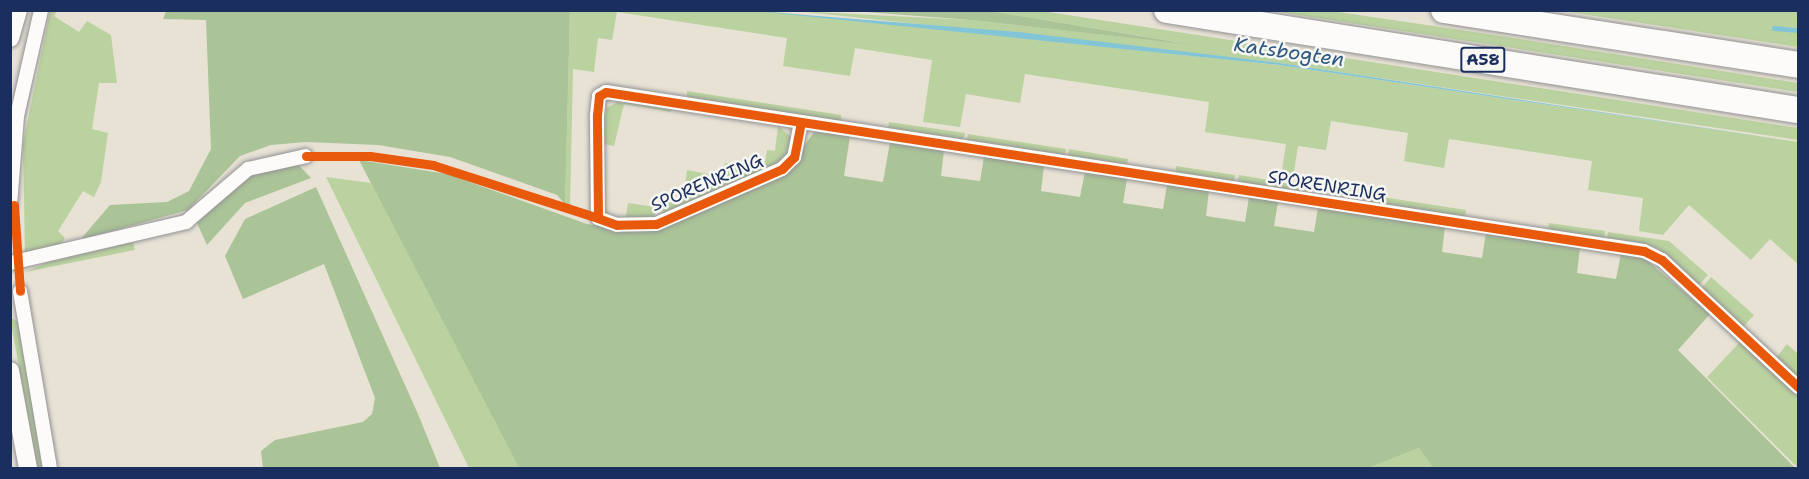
<!DOCTYPE html>
<style>
body{margin:0}
#map{position:relative;width:1809px;height:479px;overflow:hidden;background:#e8e2d5;font-family:"Shantell Sans",sans-serif}
div>[style]{position:absolute}
[style*='--x']{left:calc(var(--x)*1px);top:calc(var(--y)*1px);width:calc(var(--w)*1px);rotate:calc(var(--a)*1deg)}
.green>*{inset:0;background:#bad29f}
.forest>*{inset:0;background:#aac397}
.water>*{inset:0;background:#82c5d6}
.stream>*{height:4.5px;margin:-2.25px;padding:0 2.25px;transform-origin:2.25px;border-radius:2.25px;background:#82c5d6}
.roads{filter:drop-shadow(0 0 2px #929294) drop-shadow(0 0 2px #929294)}
.minor>*{height:14px;margin:-7px;padding:0 7px;transform-origin:7px;border-radius:7px;background:#fcfbf9}
.tertiary>*{height:18px;margin:-9px;padding:0 9px;transform-origin:9px;border-radius:9px;background:#fcfbf9}
.motorway>*{height:26px;margin:-13px;padding:0 13px;transform-origin:13px;border-radius:13px;background:#fcfbf9}
.cycleway>*{height:9px;margin:-4.5px;padding:0 4.5px;transform-origin:4.5px;border-radius:4.5px;background:#e8590c}
span{translate:-50% -50%;white-space:nowrap;text-align:center;line-height:1.15;-webkit-text-stroke:5px #f6f6f2;paint-order:stroke}
.shield-label span{padding:2px 4px;background:#f6f6f2;border:2px solid;border-radius:4px;-webkit-text-stroke-width:0}
.shield-label{font-size:16px;color:#1b2f5e;font-weight:700}
.street-label{font-size:18px;color:#1b2f5e}
.water-label{font-size:20px;color:#2d5882;font-style:italic}
.frame{position:absolute;inset:0;border:12px solid #1b2f5e;pointer-events:none}
</style>
<div id="map">
<div class="green">
<div style="clip-path:polygon(755px 10px,1279px 65px,1798px 142px,1798px 264px,1770px 239px,1751px 260px,1689px 205px,1663px 235px,1639px 231px,1643px 198px,1588px 190px,1592px 161px,1449px 139px,1444px 168px,1404px 161px,1408px 133px,1331px 121px,1326px 150px,1298px 146px,1293px 179px,1281px 177px,1286px 144px,1205px 132px,1209px 102px,1025px 74px,1020px 103px,966px 94px,960px 127px,923px 122px,932px 60px,855px 48px,850px 76px,810px 70px,783px 66px,787px 38px,617px 12px,612px 40px,598px 38px,594px 72px,573px 69px,570px 207px,565px 204px,570px 11px)"></div>
<div style="clip-path:polygon(50px 11px,57px 11px,54px 16px,79px 32px,87px 21px,111px 35px,117px 83px,99px 83px,92px 129px,108px 133px,101px 182px,94px 197px,83px 191px,58px 231px,65px 238px,60px 245px,25px 253px,23px 144px)"></div>
<div style="clip-path:polygon(796px 11px,971px 20px,1189px 44px,990px 11px,1042px 11px,1798px 128px,1798px 140px,1272px 62px)"></div>
<div style="clip-path:polygon(1272px 11px,1332px 11px,1501px 36px,1798px 83px,1798px 92px)"></div>
<div style="clip-path:polygon(1563px 11px,1798px 11px,1798px 28px,1792px 30px,1798px 31px,1798px 47px)"></div>
<div style="clip-path:polygon(687px 91px,841px 115px,841px 121px,687px 98px)"></div>
<div style="clip-path:polygon(620px 101px,671px 109px,671px 112px,624px 104px,614px 146px,604px 144px,606px 108px)"></div>
<div style="clip-path:polygon(889px 122px,965px 133px,963px 140px,888px 129px)"></div>
<div style="clip-path:polygon(778px 126px,792px 137px,785px 160px,662px 216px,665px 198px,683px 200px,687px 170px,723px 177px,725px 163px,764px 169px,767px 150px,775px 151px)"></div>
<div style="clip-path:polygon(968px 134px,1066px 149px,1064px 156px,967px 141px)"></div>
<div style="clip-path:polygon(1069px 149px,1128px 159px,1127px 165px,1068px 156px)"></div>
<div style="clip-path:polygon(1176px 166px,1235px 175px,1234px 181px,1176px 173px)"></div>
<div style="clip-path:polygon(1239px 175px,1300px 185px,1299px 192px,1238px 182px)"></div>
<div style="clip-path:polygon(326px 177px,371px 183px,519px 468px,469px 468px)"></div>
<div style="clip-path:polygon(1369px 195px,1466px 210px,1465px 217px,1368px 202px)"></div>
<div style="clip-path:polygon(628px 203px,656px 207px,654px 219px,625px 221px)"></div>
<div style="clip-path:polygon(1549px 223px,1605px 231px,1604px 238px,1548px 230px)"></div>
<div style="clip-path:polygon(1608px 232px,1669px 241px,1708px 275px,1699px 285px,1657px 248px,1607px 238px)"></div>
<div style="clip-path:polygon(133px 242px,135px 250px,25px 272px,50px 261px)"></div>
<div style="clip-path:polygon(1711px 277px,1754px 315px,1743px 327px,1702px 288px)"></div>
<div style="clip-path:polygon(10px 317px,20px 323px,42px 468px,37px 468px)"></div>
<div style="clip-path:polygon(1740px 342px,1798px 396px,1798px 468px,1707px 377px)"></div>
<div style="clip-path:polygon(1787px 344px,1798px 354px,1798px 378px,1776px 358px)"></div>
<div style="clip-path:polygon(1419px 448px,1433px 468px,1368px 468px)"></div>
</div>
<div class="forest">
<div style="clip-path:polygon(166px 11px,570px 11px,565px 204px,557px 195px,450px 157px,378px 145px,306px 142px,271px 145px,240px 156px,188px 210px,80px 240px,110px 205px,167px 202px,189px 191px,211px 149px,206px 20px,163px 19px)"></div>
<div style="clip-path:polygon(852px 11px,990px 11px,1194px 45px,971px 20px)"></div>
<div style="clip-path:polygon(814px 132px,850px 136px,844px 176px,883px 182px,890px 142px,944px 150px,941px 176px,980px 181px,984px 157px,1044px 166px,1041px 191px,1080px 197px,1085px 172px,1127px 179px,1123px 203px,1163px 209px,1167px 185px,1209px 191px,1206px 216px,1245px 222px,1249px 197px,1278px 202px,1274px 226px,1314px 232px,1318px 208px,1445px 227px,1442px 252px,1482px 258px,1486px 233px,1580px 248px,1577px 273px,1616px 279px,1621px 254px,1643px 257px,1710px 314px,1678px 350px,1795px 468px,1433px 468px,1419px 448px,1368px 468px,519px 468px,359px 160px,447px 174px,587px 224px,638px 231px,674px 224px,785px 173px)"></div>
<div style="clip-path:polygon(295px 161px,311px 178px,245px 203px,207px 245px,197px 223px,256px 170px)"></div>
<div style="clip-path:polygon(316px 187px,418px 414px,440px 468px,263px 468px,261px 451px,275px 440px,363px 422px,372px 414px,375px 398px,324px 264px,243px 299px,225px 256px,245px 219px)"></div>
</div>
<div class="water">
<div style="clip-path:polygon(755px 11px,1019px 32px,1273px 62px,1798px 142px,1279px 65px)"></div>
</div>
<div class="stream">
<div style="--x:1774;--y:28;--w:24;--a:5"></div>
</div>
<div class="roads">
<div class="minor">
<div style="--x:801;--y:122;--w:36;--a:101"></div>
<div style="--x:794;--y:157;--w:17;--a:135"></div>
<div style="--x:782;--y:169;--w:137;--a:156.4"></div>
<div style="--x:656;--y:224;--w:39;--a:179"></div>
<div style="--x:617;--y:225;--w:20;--a:-160"></div>
<div style="--x:598;--y:218;--w:103;--a:-90.6"></div>
<div style="--x:597;--y:115;--w:19;--a:-84"></div>
<div style="--x:599;--y:96;--w:8;--a:-30"></div>
<div style="--x:606;--y:92;--w:1050;--a:8.71"></div>
<div style="--x:1644;--y:251;--w:20;--a:27"></div>
<div style="--x:1662;--y:260;--w:186;--a:43"></div>
<div style="--x:10;--y:205;--w:89;--a:-85.5"></div>
<div style="--x:17;--y:116;--w:109;--a:-77.2"></div>
<div style="--x:10;--y:263;--w:181;--a:-13.1"></div>
<div style="--x:186;--y:222;--w:82;--a:-40.5"></div>
<div style="--x:248;--y:169;--w:59;--a:-12.6"></div>
<div style="--x:20;--y:291;--w:180;--a:80.4"></div>
</div>
<div class="tertiary">
<div style="--x:10;--y:38;--w:29;--a:-74"></div>
<div style="--x:10;--y:371;--w:99;--a:79.5"></div>
</div>
<div class="motorway">
<div style="--x:1167;--y:10;--w:639;--a:9.01"></div>
<div style="--x:1444;--y:10;--w:358;--a:8.8"></div>
</div>
</div>
<div class="cycleway">
<div style="--x:801;--y:122;--w:36;--a:101"></div>
<div style="--x:794;--y:157;--w:17;--a:135"></div>
<div style="--x:782;--y:169;--w:137;--a:156.4"></div>
<div style="--x:656;--y:224;--w:39;--a:179"></div>
<div style="--x:617;--y:225;--w:20;--a:-160"></div>
<div style="--x:598;--y:218;--w:103;--a:-90.6"></div>
<div style="--x:597;--y:115;--w:19;--a:-84"></div>
<div style="--x:599;--y:96;--w:8;--a:-30"></div>
<div style="--x:606;--y:92;--w:1050;--a:8.71"></div>
<div style="--x:1644;--y:251;--w:20;--a:27"></div>
<div style="--x:1662;--y:260;--w:186;--a:43"></div>
<div style="--x:306;--y:156;--w:64;--a:0"></div>
<div style="--x:370;--y:156;--w:64;--a:8.1"></div>
<div style="--x:433;--y:165;--w:173;--a:17.8"></div>
<div style="--x:14;--y:205;--w:86;--a:86"></div>
</div>
<div class="shield-label">
<span style="left:1483px;top:60px">A58</span>
</div>
<div class="street-label">
<span style="left:707px;top:183px;rotate:-23deg">SPORENRING</span>
<span style="left:1327px;top:186px;rotate:9deg">SPORENRING</span>
</div>
<div class="water-label">
<span style="left:1289px;top:52px;rotate:8deg">Katsbogten</span>
</div>
<div class="frame"></div>
</div>
